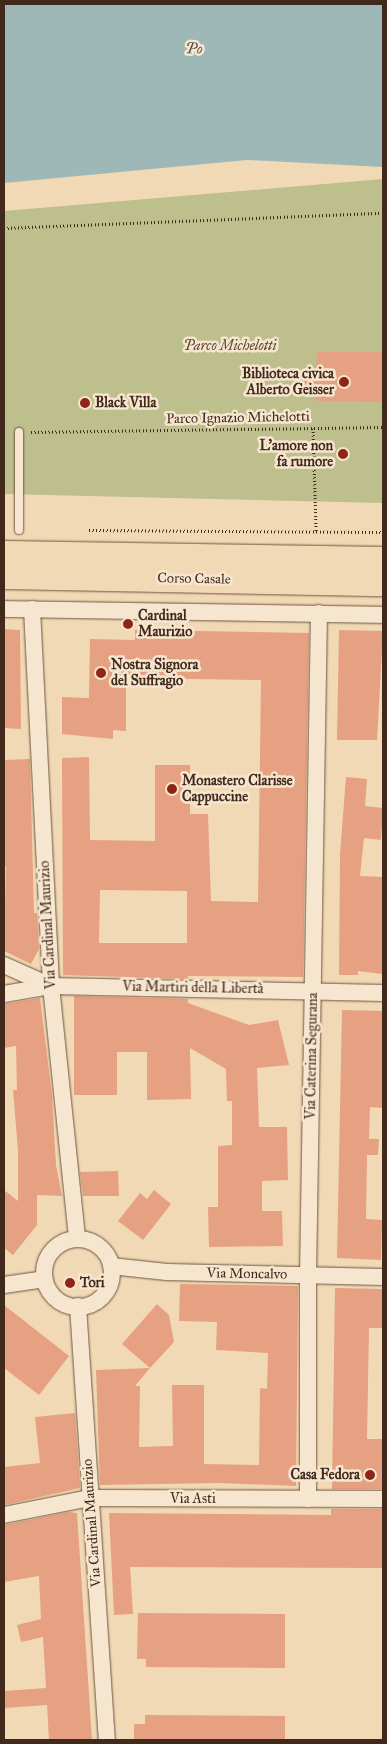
<!DOCTYPE html>
<meta charset="utf-8">
<style>
body{margin:0}
#map{position:relative;width:387px;height:1744px;overflow:hidden;background:#f2d9b5;font-family:"IM FELL Great Primer",serif}
div>[style]{position:absolute}
[style*='--x']{left:calc(var(--x)*1px);top:calc(var(--y)*1px);width:calc(var(--w)*1px);rotate:calc(var(--a)*1deg)}
.green>*{inset:0;background:#bdbf8c}
.water>*{inset:0;background:#9eb8b7}
.building>*{inset:0;background:#e6a082}
.path>*{height:3px;margin-top:-1.5px;transform-origin:0;background:repeating-linear-gradient(90deg,#41291c 0 1px,transparent 0 3.5px)}
.roads{filter:drop-shadow(0 0 1px #6d5542) drop-shadow(0 0 1px #6d5542)}
.lane>*{height:8px;margin:-4px;padding:0 4px;transform-origin:4px;border-radius:4px;background:#f7e6cf}
.street>*{height:16px;margin:-8px;padding:0 8px;transform-origin:8px;border-radius:8px;background:#f7e6cf}
.street>.ring{margin:-8px;padding:0;box-sizing:content-box;background:none;border:16px solid #f7e6cf;border-radius:50%}
.primary>*{height:25px;margin:-12.5px;padding:0 12.5px;transform-origin:12.5px;border-radius:12.5px;background:#f2d9b5}
.dots>*{width:14px;height:14px;translate:-50% -50%;box-sizing:border-box;border:2px solid #f7e6cf;border-radius:50%}
span{translate:-50% -50%;white-space:nowrap;text-align:center;line-height:1.15;-webkit-text-stroke:5px #f7e6cf;paint-order:stroke}
.park-label{font-size:14px;color:#5a4732;font-style:italic}
.poi-label{font-size:14px;color:#41291c;font-weight:700}
.right{translate:-100% -50%;text-align:right}
.left{translate:0 -50%;text-align:left}
.street-label{font-size:14px;color:#41291c}
.water-label{font-size:15px;color:#584d43;font-style:italic}
.frame{position:absolute;inset:0;border:5px solid #41291c;pointer-events:none}
</style>
<div id="map">
<div class="green">
<div style="clip-path:polygon(383px 179px,383px 503px,4px 494px,4px 211px)"></div>
</div>
<div class="water">
<div style="clip-path:polygon(4px 4px,383px 4px,383px 167px,247px 160px,4px 183px)"></div>
</div>
<div class="building">
<div style="clip-path:polygon(317px 352px,383px 352px,383px 402px,316px 401px,316px 391px,304px 391px,304px 373px,316px 373px)"></div>
<div style="clip-path:polygon(4px 629px,20px 630px,21px 729px,4px 728px)"></div>
<div style="clip-path:polygon(evenodd,135px 630px,309px 633px,303px 977px,188px 976px,188px 979px,63px 975px,62px 758px,89px 757px,90px 840px,155px 841px,155px 765px,190px 765px,190px 814px,208px 814px,211px 901px,258px 902px,261px 680px,126px 678px,126px 731px,113px 730px,113px 739px,62px 734px,62px 697px,89px 698px,90px 639px,135px 640px,135px 630px,100px 890px,187px 891px,187px 943px,99px 943px,100px 890px)"></div>
<div style="clip-path:polygon(339px 630px,383px 631px,377px 740px,337px 740px)"></div>
<div style="clip-path:polygon(30px 759px,34px 913px,37px 913px,39px 949px,31px 964px,4px 951px,6px 866px,4px 866px,4px 760px)"></div>
<div style="clip-path:polygon(346px 777px,367px 779px,365px 806px,383px 808px,381px 840px,364px 838px,360px 876px,383px 877px,383px 974px,358px 971px,358px 975px,339px 975px,340px 854px)"></div>
<div style="clip-path:polygon(74px 996px,188px 999px,188px 1003px,249px 1025px,278px 1020px,289px 1065px,257px 1068px,259px 1127px,287px 1127px,288px 1180px,262px 1181px,262px 1211px,282px 1211px,283px 1246px,209px 1247px,208px 1207px,218px 1207px,218px 1146px,232px 1145px,232px 1101px,227px 1101px,226px 1069px,190px 1048px,191px 1099px,147px 1100px,147px 1052px,117px 1052px,117px 1095px,74px 1095px)"></div>
<div style="clip-path:polygon(40px 998px,52px 1095px,56px 1165px,62px 1196px,37px 1195px,37px 1225px,13px 1255px,4px 1248px,4px 1190px,18px 1201px,18px 1150px,13px 1090px,17px 1090px,16px 1046px,4px 1048px,4px 1004px)"></div>
<div style="clip-path:polygon(342px 1010px,383px 1011px,383px 1108px,370px 1107px,369px 1139px,379px 1139px,378px 1155px,367px 1155px,366px 1219px,382px 1220px,381px 1260px,337px 1258px)"></div>
<div style="clip-path:polygon(118px 1171px,119px 1196px,83px 1196px,80px 1172px)"></div>
<div style="clip-path:polygon(154px 1190px,171px 1204px,143px 1240px,118px 1221px,140px 1193px,147px 1199px)"></div>
<div style="clip-path:polygon(180px 1284px,298px 1286px,296px 1486px,220px 1483px,100px 1485px,96px 1370px,150px 1368px,135px 1386px,140px 1386px,139px 1447px,173px 1446px,172px 1385px,204px 1385px,204px 1464px,259px 1465px,260px 1388px,267px 1389px,268px 1353px,216px 1350px,217px 1322px,179px 1321px)"></div>
<div style="clip-path:polygon(335px 1288px,383px 1289px,383px 1328px,369px 1328px,367px 1439px,383px 1439px,383px 1489px,332px 1489px)"></div>
<div style="clip-path:polygon(157px 1304px,169px 1315px,174px 1342px,150px 1368px,122px 1344px)"></div>
<div style="clip-path:polygon(4px 1305px,69px 1356px,39px 1395px,4px 1368px)"></div>
<div style="clip-path:polygon(75px 1413px,80px 1488px,4px 1505px,4px 1467px,40px 1463px,35px 1417px)"></div>
<div style="clip-path:polygon(331px 1509px,383px 1509px,383px 1568px,130px 1567px,133px 1614px,114px 1615px,109px 1513px,331px 1515px)"></div>
<div style="clip-path:polygon(69px 1512px,77px 1513px,92px 1740px,49px 1740px,47px 1705px,4px 1708px,4px 1691px,46px 1688px,43px 1637px,21px 1642px,17px 1625px,41px 1619px,39px 1576px,4px 1582px,4px 1525px)"></div>
<div style="clip-path:polygon(138px 1613px,285px 1614px,285px 1668px,146px 1667px,146px 1659px,137px 1659px)"></div>
<div style="clip-path:polygon(145px 1715px,285px 1716px,285px 1740px,134px 1740px,134px 1724px,145px 1724px)"></div>
</div>
<div class="path">
<div style="--x:4;--y:228;--w:379;--a:-2.3"></div>
<div style="--x:313;--y:428;--w:104;--a:88.3"></div>
<div style="--x:31;--y:432;--w:352;--a:-0.8"></div>
<div style="--x:89;--y:530;--w:294;--a:0.4"></div>
</div>
<div class="roads">
<div class="lane">
<div style="--x:19;--y:432;--w:98;--a:90"></div>
</div>
<div class="street">
<div style="--x:4;--y:609;--w:379;--a:0.9"></div>
<div style="--x:32;--y:609;--w:377;--a:87.1"></div>
<div style="--x:51;--y:986;--w:254;--a:84.1"></div>
<div style="--x:4;--y:965;--w:51;--a:24.1"></div>
<div style="--x:4;--y:994;--w:48;--a:-9.7"></div>
<div style="--x:51;--y:986;--w:332;--a:1.2"></div>
<div class="ring" style="left:44px;top:1239px;width:52px;height:52px"></div>
<div style="--x:111;--y:1266;--w:56;--a:6.1"></div>
<div style="--x:167;--y:1272;--w:216;--a:1.3"></div>
<div style="--x:4;--y:1285;--w:41;--a:-8.3"></div>
<div style="--x:78;--y:1306;--w:435;--a:86.2"></div>
<div style="--x:308;--y:1499;--w:224;--a:-90"></div>
<div style="--x:308;--y:1275;--w:662;--a:-89.05"></div>
<div style="--x:4;--y:1515;--w:88;--a:-11.2"></div>
<div style="--x:90;--y:1498;--w:293;--a:0.2"></div>
</div>
<div class="primary">
<div style="--x:4;--y:553;--w:379;--a:0.9"></div>
<div style="--x:4;--y:576;--w:379;--a:1.1"></div>
</div>
</div>
<div class="dots">
<div style="left:344px;top:382px;background:#8f2418"></div>
<div style="left:85px;top:403px;background:#8f2418"></div>
<div style="left:343px;top:454px;background:#8f2418"></div>
<div style="left:128px;top:624px;background:#8f2418"></div>
<div style="left:101px;top:673px;background:#8f2418"></div>
<div style="left:172px;top:789px;background:#8f2418"></div>
<div style="left:70px;top:1283px;background:#8f2418"></div>
<div style="left:370px;top:1475px;background:#8f2418"></div>
</div>
<div class="park-label">
<span style="left:230px;top:346px">Parco Michelotti</span>
</div>
<div class="poi-label">
<span class="right" style="left:334px;top:382px">Biblioteca civica<br>Alberto Geisser</span>
<span class="left" style="left:95px;top:403px">Black Villa</span>
<span class="right" style="left:333px;top:454px">L'amore non<br>fa rumore</span>
<span class="left" style="left:138px;top:624px">Cardinal<br>Maurizio</span>
<span class="left" style="left:111px;top:673px">Nostra Signora<br>del Suffragio</span>
<span class="left" style="left:182px;top:789px">Monastero Clarisse<br>Cappuccine</span>
<span class="left" style="left:80px;top:1283px">Tori</span>
<span class="right" style="left:360px;top:1475px">Casa Fedora</span>
</div>
<div class="street-label">
<span style="left:238px;top:418px;rotate:-1deg">Parco Ignazio Michelotti</span>
<span style="left:194px;top:579px;rotate:1deg">Corso Casale</span>
<span style="left:48px;top:925px;rotate:-93deg">Via Cardinal Maurizio</span>
<span style="left:193px;top:988px;rotate:1deg">Via Martiri della Libertà</span>
<span style="left:312px;top:1056px;rotate:-89deg">Via Caterina Segurana</span>
<span style="left:247px;top:1274px;rotate:1deg">Via Moncalvo</span>
<span style="left:193px;top:1499px">Via Asti</span>
<span style="left:92px;top:1523px;rotate:-94deg">Via Cardinal Maurizio</span>
</div>
<div class="water-label">
<span style="left:194px;top:49px;rotate:2deg">Po</span>
</div>
<div class="frame"></div>
</div>
